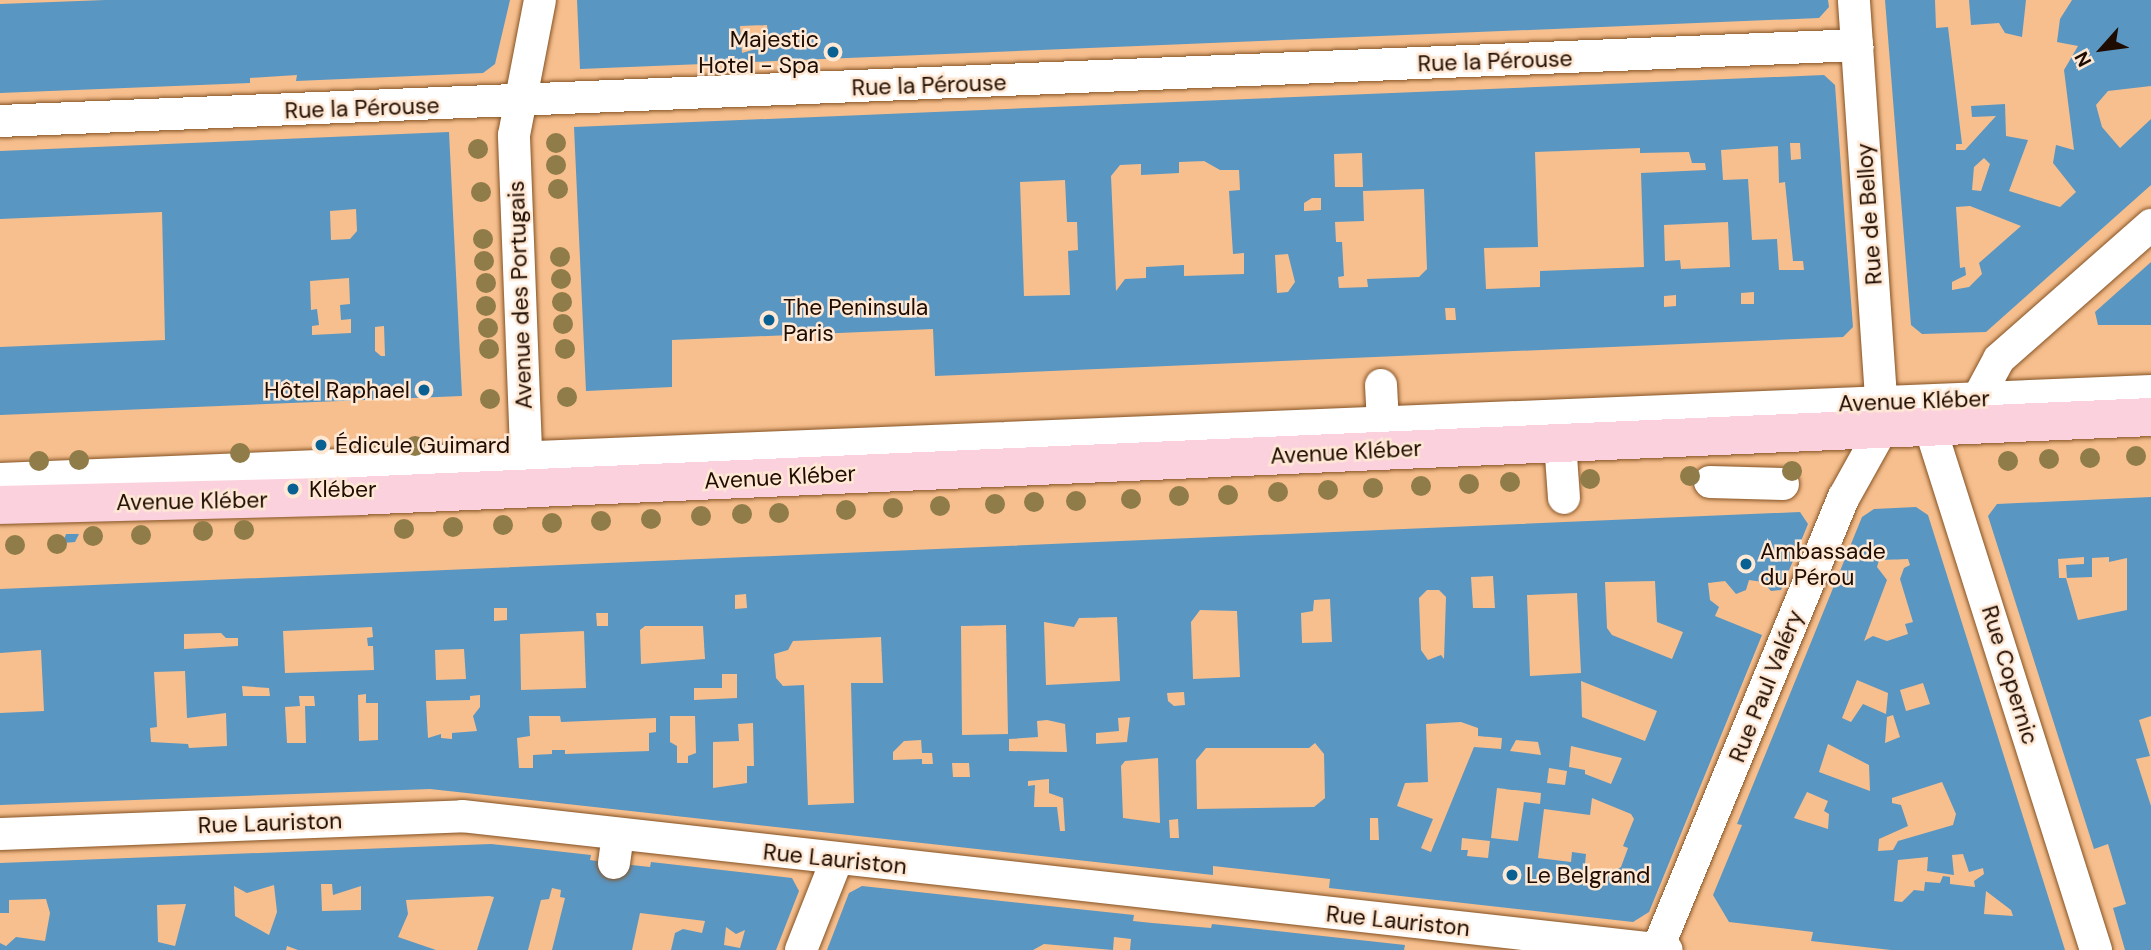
<!DOCTYPE html>
<meta charset="utf-8">
<style>
body{margin:0}
#map{position:relative;width:2151px;height:950px;overflow:hidden;background:#f7bf8e;font-family:"DM Sans",sans-serif}
div>[style]{position:absolute}
[style*='--x']{left:calc(var(--x)*1px);top:calc(var(--y)*1px);width:calc(var(--w)*1px);rotate:calc(var(--a)*1deg)}
.building>*{inset:0;background:#5a96c2}
.roads{filter:drop-shadow(0 0 2px #855324) drop-shadow(0 0 2px #855324)}
.minor>*{height:32px;margin:-16px;padding:0 16px;transform-origin:16px;border-radius:16px;background:#fff}
.major>*{height:38px;margin:-19px;padding:0 19px;transform-origin:19px;border-radius:19px;background:#fad1dc}
.trees>*{width:20px;height:20px;margin:-10px;border-radius:50%;background:#8f7c48}
.dots>*{width:19px;height:19px;translate:-50% -50%;box-sizing:border-box;border:4px solid #ffe8d4;border-radius:50%}
span{translate:-50% -50%;white-space:nowrap;text-align:center;line-height:1.15;-webkit-text-stroke:5px #ffe8d4;paint-order:stroke}
.poi-label{font-size:23px;color:#1f0c00}
.right{translate:-100% -50%;text-align:right}
.left{translate:0 -50%;text-align:left}
.street-label{font-size:23px;color:#1f0c00}
.north{position:absolute;left:2067px;top:14px;width:70px;height:70px;-webkit-text-stroke:5px #ffe8d4;paint-order:stroke;rotate:242deg;font-size:19px;font-weight:700;line-height:28px;text-align:center;color:#1f0c00}
.north::after{content:'';display:block;margin:auto;width:24px;height:32px;background:#1f0c00;clip-path:polygon(50% 0,100% 100%,50% 72%,0 100%)}
</style>
<div id="map">
<div class="building">
<div style="clip-path:polygon(105px 0,510px 0,495px 64px,483px 73px,296px 81px,297px 75px,250px 78px,250px 83px,0 93px,0 4px)"></div>
<div style="clip-path:polygon(evenodd,577px 0,1828px 0,1829px 7px,1819px 18px,580px 69px,577px 0,767px 25px,769px 45px,742px 53px,740px 26px,767px 25px)"></div>
<div style="clip-path:polygon(evenodd,1885px 0,1935px 0,1936px 28px,1948px 27px,1962px 144px,1956px 144px,1956px 150px,1965px 150px,1996px 116px,1972px 117px,1971px 106px,2005px 104px,2006px 136px,2028px 140px,2009px 191px,2060px 207px,2076px 192px,2053px 163px,2056px 145px,2074px 150px,2064px 70px,2078px 46px,2057px 42px,2060px 19px,2072px 0,2151px 0,2151px 86px,2108px 91px,2096px 105px,2102px 127px,2120px 148px,2151px 119px,2151px 185px,1986px 332px,1922px 334px,1911px 325px,1885px 0,1984px 158px,1990px 164px,1981px 191px,1972px 190px,1974px 167px,1984px 158px,1885px 0,1970px 206px,2021px 226px,1979px 263px,1982px 274px,1969px 287px,1952px 290px,1952px 282px,1966px 275px,1965px 267px,1960px 268px,1956px 207px,1970px 206px)"></div>
<div style="clip-path:polygon(1969px 0,2026px 0,2022px 37px,2005px 33px,1999px 23px,1971px 25px)"></div>
<div style="clip-path:polygon(evenodd,1824px 75px,1835px 85px,1846px 236px,1853px 327px,1843px 337px,935px 376px,933px 329px,672px 340px,672px 387px,586px 391px,574px 127px,1824px 75px,1790px 143px,1800px 143px,1801px 159px,1791px 160px,1790px 143px,1824px 75px,1778px 146px,1779px 183px,1785px 182px,1793px 261px,1803px 261px,1804px 270px,1779px 270px,1777px 239px,1752px 240px,1748px 179px,1723px 180px,1721px 150px,1778px 146px,1824px 75px,1640px 148px,1640px 153px,1689px 152px,1692px 163px,1705px 163px,1706px 170px,1641px 173px,1644px 267px,1540px 271px,1540px 287px,1486px 289px,1484px 248px,1538px 247px,1535px 152px,1640px 148px,1824px 75px,1362px 153px,1363px 187px,1335px 187px,1334px 154px,1362px 153px,1824px 75px,1204px 161px,1220px 170px,1239px 170px,1240px 190px,1229px 191px,1233px 254px,1244px 253px,1244px 274px,1184px 276px,1184px 265px,1146px 267px,1146px 278px,1125px 279px,1116px 291px,1111px 176px,1120px 165px,1141px 164px,1141px 175px,1179px 173px,1179px 162px,1204px 161px,1824px 75px,1065px 180px,1067px 222px,1077px 222px,1078px 250px,1068px 251px,1070px 295px,1024px 296px,1020px 182px,1065px 180px,1824px 75px,1424px 189px,1427px 269px,1419px 277px,1367px 279px,1368px 287px,1339px 288px,1338px 277px,1344px 276px,1342px 242px,1336px 242px,1335px 222px,1364px 221px,1363px 191px,1424px 189px,1824px 75px,1312px 198px,1321px 198px,1321px 210px,1304px 211px,1304px 203px,1312px 198px,1824px 75px,1728px 222px,1730px 267px,1681px 269px,1680px 260px,1665px 261px,1664px 225px,1728px 222px,1824px 75px,1288px 254px,1295px 282px,1288px 292px,1277px 293px,1275px 255px,1288px 254px,1824px 75px,1754px 292px,1754px 304px,1741px 304px,1741px 293px,1754px 292px,1824px 75px,1676px 295px,1676px 306px,1664px 307px,1664px 296px,1676px 295px,1824px 75px,1445px 308px,1455px 308px,1456px 320px,1446px 320px,1445px 308px)"></div>
<div style="clip-path:polygon(evenodd,449px 132px,462px 396px,0 415px,0 347px,165px 340px,162px 212px,0 219px,0 151px,449px 132px,356px 209px,357px 231px,350px 239px,331px 240px,330px 211px,356px 209px,449px 132px,349px 278px,350px 304px,340px 305px,341px 320px,351px 319px,351px 333px,312px 335px,312px 326px,319px 325px,317px 309px,311px 310px,310px 281px,349px 278px,449px 132px,384px 326px,385px 356px,381px 356px,375px 351px,375px 327px,384px 326px)"></div>
<div style="clip-path:polygon(2151px 262px,2151px 325px,2098px 325px,2095px 312px)"></div>
<div style="clip-path:polygon(evenodd,2151px 497px,2151px 716px,2139px 720px,2150px 756px,2136px 759px,2151px 806px,2151px 950px,2125px 950px,2113px 908px,2126px 904px,2108px 844px,2094px 849px,1988px 516px,1997px 504px,2151px 497px,2084px 557px,2084px 564px,2066px 565px,2067px 578px,2092px 577px,2092px 558px,2109px 557px,2109px 562px,2127px 558px,2127px 610px,2078px 620px,2066px 578px,2059px 578px,2058px 559px,2084px 557px)"></div>
<div style="clip-path:polygon(evenodd,1916px 507px,1928px 515px,2065px 950px,1891px 950px,1811px 941px,1813px 932px,1729px 922px,1713px 895px,1742px 825px,1737px 824px,1862px 517px,1874px 509px,1916px 507px,1908px 559px,1910px 565px,1904px 568px,1900px 579px,1913px 622px,1905px 624px,1908px 634px,1887px 641px,1873px 636px,1864px 641px,1887px 580px,1877px 567px,1879px 560px,1908px 559px,1916px 507px,1857px 680px,1888px 693px,1886px 714px,1863px 704px,1851px 722px,1842px 718px,1857px 680px,1916px 507px,1923px 683px,1930px 704px,1906px 711px,1900px 690px,1923px 683px,1916px 507px,1893px 715px,1900px 737px,1885px 743px,1887px 717px,1893px 715px,1916px 507px,1828px 744px,1869px 765px,1870px 791px,1819px 772px,1828px 744px,1916px 507px,1942px 782px,1956px 814px,1953px 825px,1898px 841px,1893px 850px,1878px 851px,1879px 839px,1908px 826px,1901px 805px,1892px 803px,1892px 798px,1942px 782px,1916px 507px,1807px 792px,1828px 801px,1824px 811px,1829px 814px,1828px 829px,1794px 818px,1807px 792px,1916px 507px,1963px 854px,1969px 872px,1983px 868px,1984px 874px,1974px 881px,1975px 887px,1950px 884px,1950px 877px,1943px 876px,1940px 883px,1925px 882px,1924px 891px,1914px 890px,1902px 902px,1894px 901px,1898px 860px,1928px 857px,1927px 871px,1954px 875px,1952px 855px,1963px 854px,1916px 507px,1986px 891px,2011px 910px,2013px 916px,1984px 914px,1986px 891px)"></div>
<div style="clip-path:polygon(evenodd,1800px 512px,1808px 524px,1781px 590px,1771px 591px,1763px 582px,1749px 580px,1746px 590px,1736px 594px,1725px 581px,1708px 583px,1710px 600px,1719px 607px,1715px 616px,1762px 635px,1649px 912px,1633px 922px,1329px 888px,1330px 879px,1213px 866px,1213px 875px,430px 789px,0 805px,0 713px,44px 711px,41px 650px,0 653px,0 589px,1800px 512px,1493px 576px,1495px 608px,1473px 608px,1471px 577px,1493px 576px,1800px 512px,1655px 581px,1657px 622px,1683px 632px,1672px 659px,1612px 635px,1607px 628px,1605px 582px,1655px 581px,1800px 512px,1427px 590px,1439px 590px,1446px 597px,1444px 659px,1441px 655px,1428px 660px,1421px 650px,1419px 598px,1427px 590px,1800px 512px,1577px 593px,1581px 673px,1530px 676px,1527px 595px,1577px 593px,1800px 512px,746px 594px,747px 608px,735px 609px,735px 595px,746px 594px,1800px 512px,1330px 599px,1332px 642px,1302px 643px,1301px 613px,1313px 611px,1314px 600px,1330px 599px,1800px 512px,494px 608px,507px 608px,507px 620px,494px 621px,494px 608px,1800px 512px,1200px 610px,1237px 611px,1240px 677px,1193px 679px,1191px 622px,1200px 610px,1800px 512px,596px 613px,608px 613px,608px 626px,597px 626px,596px 613px,1800px 512px,1117px 617px,1120px 681px,1046px 685px,1044px 622px,1074px 627px,1079px 618px,1117px 617px,1800px 512px,1006px 625px,1008px 734px,962px 735px,961px 626px,1006px 625px,1800px 512px,645px 626px,703px 626px,705px 659px,641px 664px,640px 630px,645px 626px,1800px 512px,372px 627px,373px 637px,367px 638px,368px 646px,373px 646px,374px 670px,285px 673px,283px 631px,372px 627px,1800px 512px,584px 631px,586px 688px,521px 690px,520px 634px,584px 631px,1800px 512px,221px 633px,226px 638px,238px 638px,238px 646px,184px 649px,184px 634px,221px 633px,1800px 512px,881px 637px,883px 683px,851px 683px,854px 803px,808px 805px,804px 685px,783px 686px,776px 678px,774px 654px,788px 650px,793px 641px,881px 637px,1800px 512px,464px 649px,466px 679px,436px 680px,435px 650px,464px 649px,1800px 512px,185px 671px,187px 718px,226px 713px,227px 746px,189px 748px,188px 744px,151px 742px,150px 728px,157px 727px,154px 672px,185px 671px,1800px 512px,722px 674px,737px 674px,737px 698px,694px 700px,694px 688px,722px 688px,722px 674px,1800px 512px,1581px 681px,1657px 711px,1645px 741px,1582px 717px,1581px 681px,1800px 512px,242px 686px,269px 688px,270px 696px,243px 696px,242px 686px,1800px 512px,1184px 692px,1185px 705px,1174px 706px,1168px 701px,1167px 693px,1184px 692px,1800px 512px,366px 694px,366px 703px,378px 703px,378px 740px,359px 741px,358px 695px,366px 694px,1800px 512px,480px 695px,480px 707px,473px 716px,477px 731px,452px 733px,452px 739px,441px 738px,441px 734px,428px 738px,426px 701px,470px 700px,470px 696px,480px 695px,1800px 512px,299px 696px,314px 696px,315px 706px,305px 706px,306px 743px,287px 743px,285px 707px,300px 706px,299px 696px,1800px 512px,529px 716px,560px 716px,561px 722px,656px 718px,656px 732px,649px 733px,649px 751px,565px 754px,565px 750px,552px 750px,552px 754px,533px 755px,533px 768px,519px 768px,517px 738px,530px 736px,529px 716px,1800px 512px,670px 716px,695px 716px,696px 753px,688px 756px,688px 763px,677px 763px,677px 746px,670px 742px,670px 716px,1800px 512px,1130px 717px,1127px 742px,1096px 744px,1096px 733px,1119px 731px,1118px 718px,1130px 717px,1800px 512px,1047px 720px,1065px 724px,1067px 752px,1009px 751px,1009px 739px,1038px 737px,1037px 721px,1047px 720px,1800px 512px,1461px 722px,1478px 728px,1478px 736px,1502px 738px,1501px 749px,1474px 747px,1431px 852px,1421px 848px,1433px 819px,1397px 806px,1405px 783px,1428px 782px,1426px 724px,1461px 722px,1800px 512px,753px 723px,754px 766px,747px 766px,747px 783px,713px 788px,713px 742px,739px 741px,738px 724px,753px 723px,1800px 512px,921px 740px,922px 753px,932px 753px,933px 764px,922px 764px,922px 759px,893px 760px,893px 752px,904px 741px,921px 740px,1800px 512px,1516px 740px,1538px 742px,1541px 755px,1510px 751px,1516px 740px,1800px 512px,1315px 743px,1324px 754px,1325px 798px,1314px 807px,1197px 809px,1196px 760px,1206px 748px,1309px 748px,1315px 743px,1800px 512px,1571px 746px,1622px 758px,1611px 784px,1585px 774px,1585px 770px,1569px 767px,1571px 746px,1800px 512px,1158px 758px,1160px 823px,1123px 818px,1121px 766px,1125px 761px,1158px 758px,1800px 512px,952px 763px,969px 763px,970px 777px,953px 777px,952px 763px,1800px 512px,1549px 768px,1567px 771px,1565px 785px,1547px 783px,1549px 768px,1800px 512px,1049px 779px,1049px 793px,1063px 798px,1065px 831px,1060px 831px,1057px 807px,1034px 807px,1035px 785px,1028px 786px,1028px 781px,1049px 779px,1800px 512px,1497px 788px,1541px 793px,1540px 804px,1524px 802px,1518px 841px,1491px 838px,1497px 788px,1800px 512px,1592px 798px,1631px 814px,1634px 819px,1623px 846px,1628px 848px,1621px 867px,1607px 876px,1584px 873px,1586px 854px,1572px 852px,1571px 862px,1538px 858px,1544px 809px,1590px 815px,1592px 798px,1800px 512px,1370px 818px,1378px 818px,1379px 840px,1370px 840px,1370px 818px,1800px 512px,1178px 819px,1179px 838px,1170px 838px,1169px 820px,1178px 819px,1800px 512px,1462px 838px,1490px 841px,1488px 858px,1467px 856px,1468px 850px,1461px 850px,1462px 838px)"></div>
<div style="clip-path:polygon(66px 534px,79px 534px,75px 542px,63px 543px)"></div>
<div style="clip-path:polygon(evenodd,491px 844px,591px 855px,590px 860px,604px 862px,650px 867px,651px 862px,792px 878px,799px 891px,776px 950px,671px 950px,675px 933px,683px 929px,702px 933px,705px 921px,640px 913px,632px 950px,552px 950px,565px 898px,560px 897px,561px 890px,552px 888px,549px 899px,541px 900px,528px 950px,477px 950px,494px 897px,489px 896px,406px 900px,408px 914px,398px 937px,436px 950px,298px 950px,287px 946px,286px 950px,0 950px,0 943px,6px 946px,16px 937px,45px 941px,50px 913px,46px 899px,9px 900px,9px 913px,0 913px,0 863px,491px 844px,321px 884px,332px 884px,333px 895px,361px 886px,361px 910px,322px 911px,321px 884px,491px 844px,274px 885px,277px 912px,269px 935px,235px 916px,234px 886px,247px 893px,274px 885px,491px 844px,186px 904px,175px 946px,158px 942px,157px 905px,186px 904px,491px 844px,726px 927px,736px 934px,745px 930px,740px 948px,724px 945px,726px 927px)"></div>
<div style="clip-path:polygon(862px 886px,1134px 915px,1133px 921px,1152px 923px,1211px 928px,1212px 924px,1405px 945px,1404px 950px,1130px 950px,1131px 939px,1114px 937px,1113px 950px,1044px 944px,1033px 950px,827px 950px,849px 893px)"></div>
</div>
<div class="roads">
<div class="minor">
<div style="--x:0;--y:121;--w:1859;--a:-2.34"></div>
<div style="--x:1381;--y:385;--w:37;--a:87"></div>
<div style="--x:1923;--y:405;--w:572;--a:72.39"></div>
<div style="--x:1978;--y:414;--w:16;--a:-90"></div>
<div style="--x:1978;--y:398;--w:44;--a:-61.7"></div>
<div style="--x:1999;--y:359;--w:203;--a:-41.4"></div>
<div style="--x:1560;--y:442;--w:56;--a:85.9"></div>
<div style="--x:527;--y:476;--w:341;--a:-92.2"></div>
<div style="--x:514;--y:135;--w:137;--a:-79.1"></div>
<div style="--x:0;--y:479;--w:2153;--a:-2.34"></div>
<div style="--x:1710;--y:482;--w:73;--a:1.6"></div>
<div style="--x:0;--y:834;--w:462;--a:-2.2"></div>
<div style="--x:462;--y:816;--w:1212;--a:6.35"></div>
<div style="--x:614;--y:863;--w:29;--a:-82"></div>
<div style="--x:801;--y:950;--w:98;--a:-68.4"></div>
<div style="--x:1657;--y:950;--w:490;--a:-67.6"></div>
<div style="--x:1844;--y:497;--w:80;--a:-60.9"></div>
<div style="--x:1883;--y:427;--w:428;--a:-93.9"></div>
</div>
<div class="major">
<div style="--x:0;--y:505;--w:356;--a:-1.4"></div>
<div style="--x:356;--y:496;--w:1797;--a:-2.52"></div>
</div>
</div>
<div class="trees">
<div style="left:556px;top:143px"></div>
<div style="left:478px;top:149px"></div>
<div style="left:556px;top:165px"></div>
<div style="left:558px;top:189px"></div>
<div style="left:481px;top:192px"></div>
<div style="left:483px;top:239px"></div>
<div style="left:560px;top:257px"></div>
<div style="left:484px;top:261px"></div>
<div style="left:561px;top:279px"></div>
<div style="left:486px;top:283px"></div>
<div style="left:562px;top:302px"></div>
<div style="left:486px;top:306px"></div>
<div style="left:563px;top:324px"></div>
<div style="left:488px;top:328px"></div>
<div style="left:489px;top:349px"></div>
<div style="left:565px;top:349px"></div>
<div style="left:567px;top:397px"></div>
<div style="left:490px;top:399px"></div>
<div style="left:415px;top:446px"></div>
<div style="left:240px;top:453px"></div>
<div style="left:2136px;top:456px"></div>
<div style="left:2090px;top:458px"></div>
<div style="left:2049px;top:459px"></div>
<div style="left:79px;top:460px"></div>
<div style="left:39px;top:461px"></div>
<div style="left:2008px;top:461px"></div>
<div style="left:1792px;top:471px"></div>
<div style="left:1690px;top:476px"></div>
<div style="left:1590px;top:479px"></div>
<div style="left:1510px;top:482px"></div>
<div style="left:1469px;top:484px"></div>
<div style="left:1421px;top:486px"></div>
<div style="left:1373px;top:488px"></div>
<div style="left:1328px;top:490px"></div>
<div style="left:1278px;top:492px"></div>
<div style="left:1228px;top:495px"></div>
<div style="left:1179px;top:496px"></div>
<div style="left:1131px;top:499px"></div>
<div style="left:1076px;top:501px"></div>
<div style="left:1034px;top:502px"></div>
<div style="left:995px;top:504px"></div>
<div style="left:940px;top:506px"></div>
<div style="left:893px;top:508px"></div>
<div style="left:846px;top:510px"></div>
<div style="left:779px;top:513px"></div>
<div style="left:742px;top:514px"></div>
<div style="left:701px;top:516px"></div>
<div style="left:651px;top:519px"></div>
<div style="left:601px;top:521px"></div>
<div style="left:552px;top:523px"></div>
<div style="left:503px;top:525px"></div>
<div style="left:453px;top:527px"></div>
<div style="left:404px;top:529px"></div>
<div style="left:244px;top:530px"></div>
<div style="left:203px;top:531px"></div>
<div style="left:141px;top:535px"></div>
<div style="left:93px;top:536px"></div>
<div style="left:57px;top:544px"></div>
<div style="left:15px;top:545px"></div>
</div>
<div class="dots">
<div style="left:833px;top:52px;background:#086192"></div>
<div style="left:769px;top:320px;background:#086192"></div>
<div style="left:424px;top:390px;background:#086192"></div>
<div style="left:321px;top:445px;background:#086192"></div>
<div style="left:293px;top:489px;background:#086192"></div>
<div style="left:1746px;top:564px;background:#086192"></div>
<div style="left:1512px;top:875px;background:#086192"></div>
</div>
<div class="poi-label">
<span class="right" style="left:819px;top:52px">Majestic<br>Hotel - Spa</span>
<span class="left" style="left:783px;top:320px">The Peninsula<br>Paris</span>
<span class="right" style="left:410px;top:390px">Hôtel Raphael</span>
<span class="left" style="left:335px;top:445px">Édicule Guimard</span>
<span class="left" style="left:309px;top:489px">Kléber</span>
<span class="left" style="left:1760px;top:564px">Ambassade<br>du Pérou</span>
<span class="left" style="left:1526px;top:875px">Le Belgrand</span>
</div>
<div class="street-label">
<span style="left:1495px;top:61px;rotate:-2deg">Rue la Pérouse</span>
<span style="left:929px;top:85px;rotate:-2deg">Rue la Pérouse</span>
<span style="left:362px;top:108px;rotate:-2deg">Rue la Pérouse</span>
<span style="left:1869px;top:214px;rotate:-94deg">Rue de Belloy</span>
<span style="left:520px;top:295px;rotate:-92deg">Avenue des Portugais</span>
<span style="left:1914px;top:401px;rotate:-2deg">Avenue Kléber</span>
<span style="left:1346px;top:452px;rotate:-3deg">Avenue Kléber</span>
<span style="left:780px;top:477px;rotate:-3deg">Avenue Kléber</span>
<span style="left:192px;top:501px;rotate:-1deg">Avenue Kléber</span>
<span style="left:2010px;top:675px;rotate:73deg">Rue Copernic</span>
<span style="left:1766px;top:686px;rotate:-68deg">Rue Paul Valéry</span>
<span style="left:270px;top:823px;rotate:-2deg">Rue Lauriston</span>
<span style="left:835px;top:859px;rotate:6deg">Rue Lauriston</span>
<span style="left:1398px;top:921px;rotate:6deg">Rue Lauriston</span>
</div>
<div class="north">N</div>
</div>
